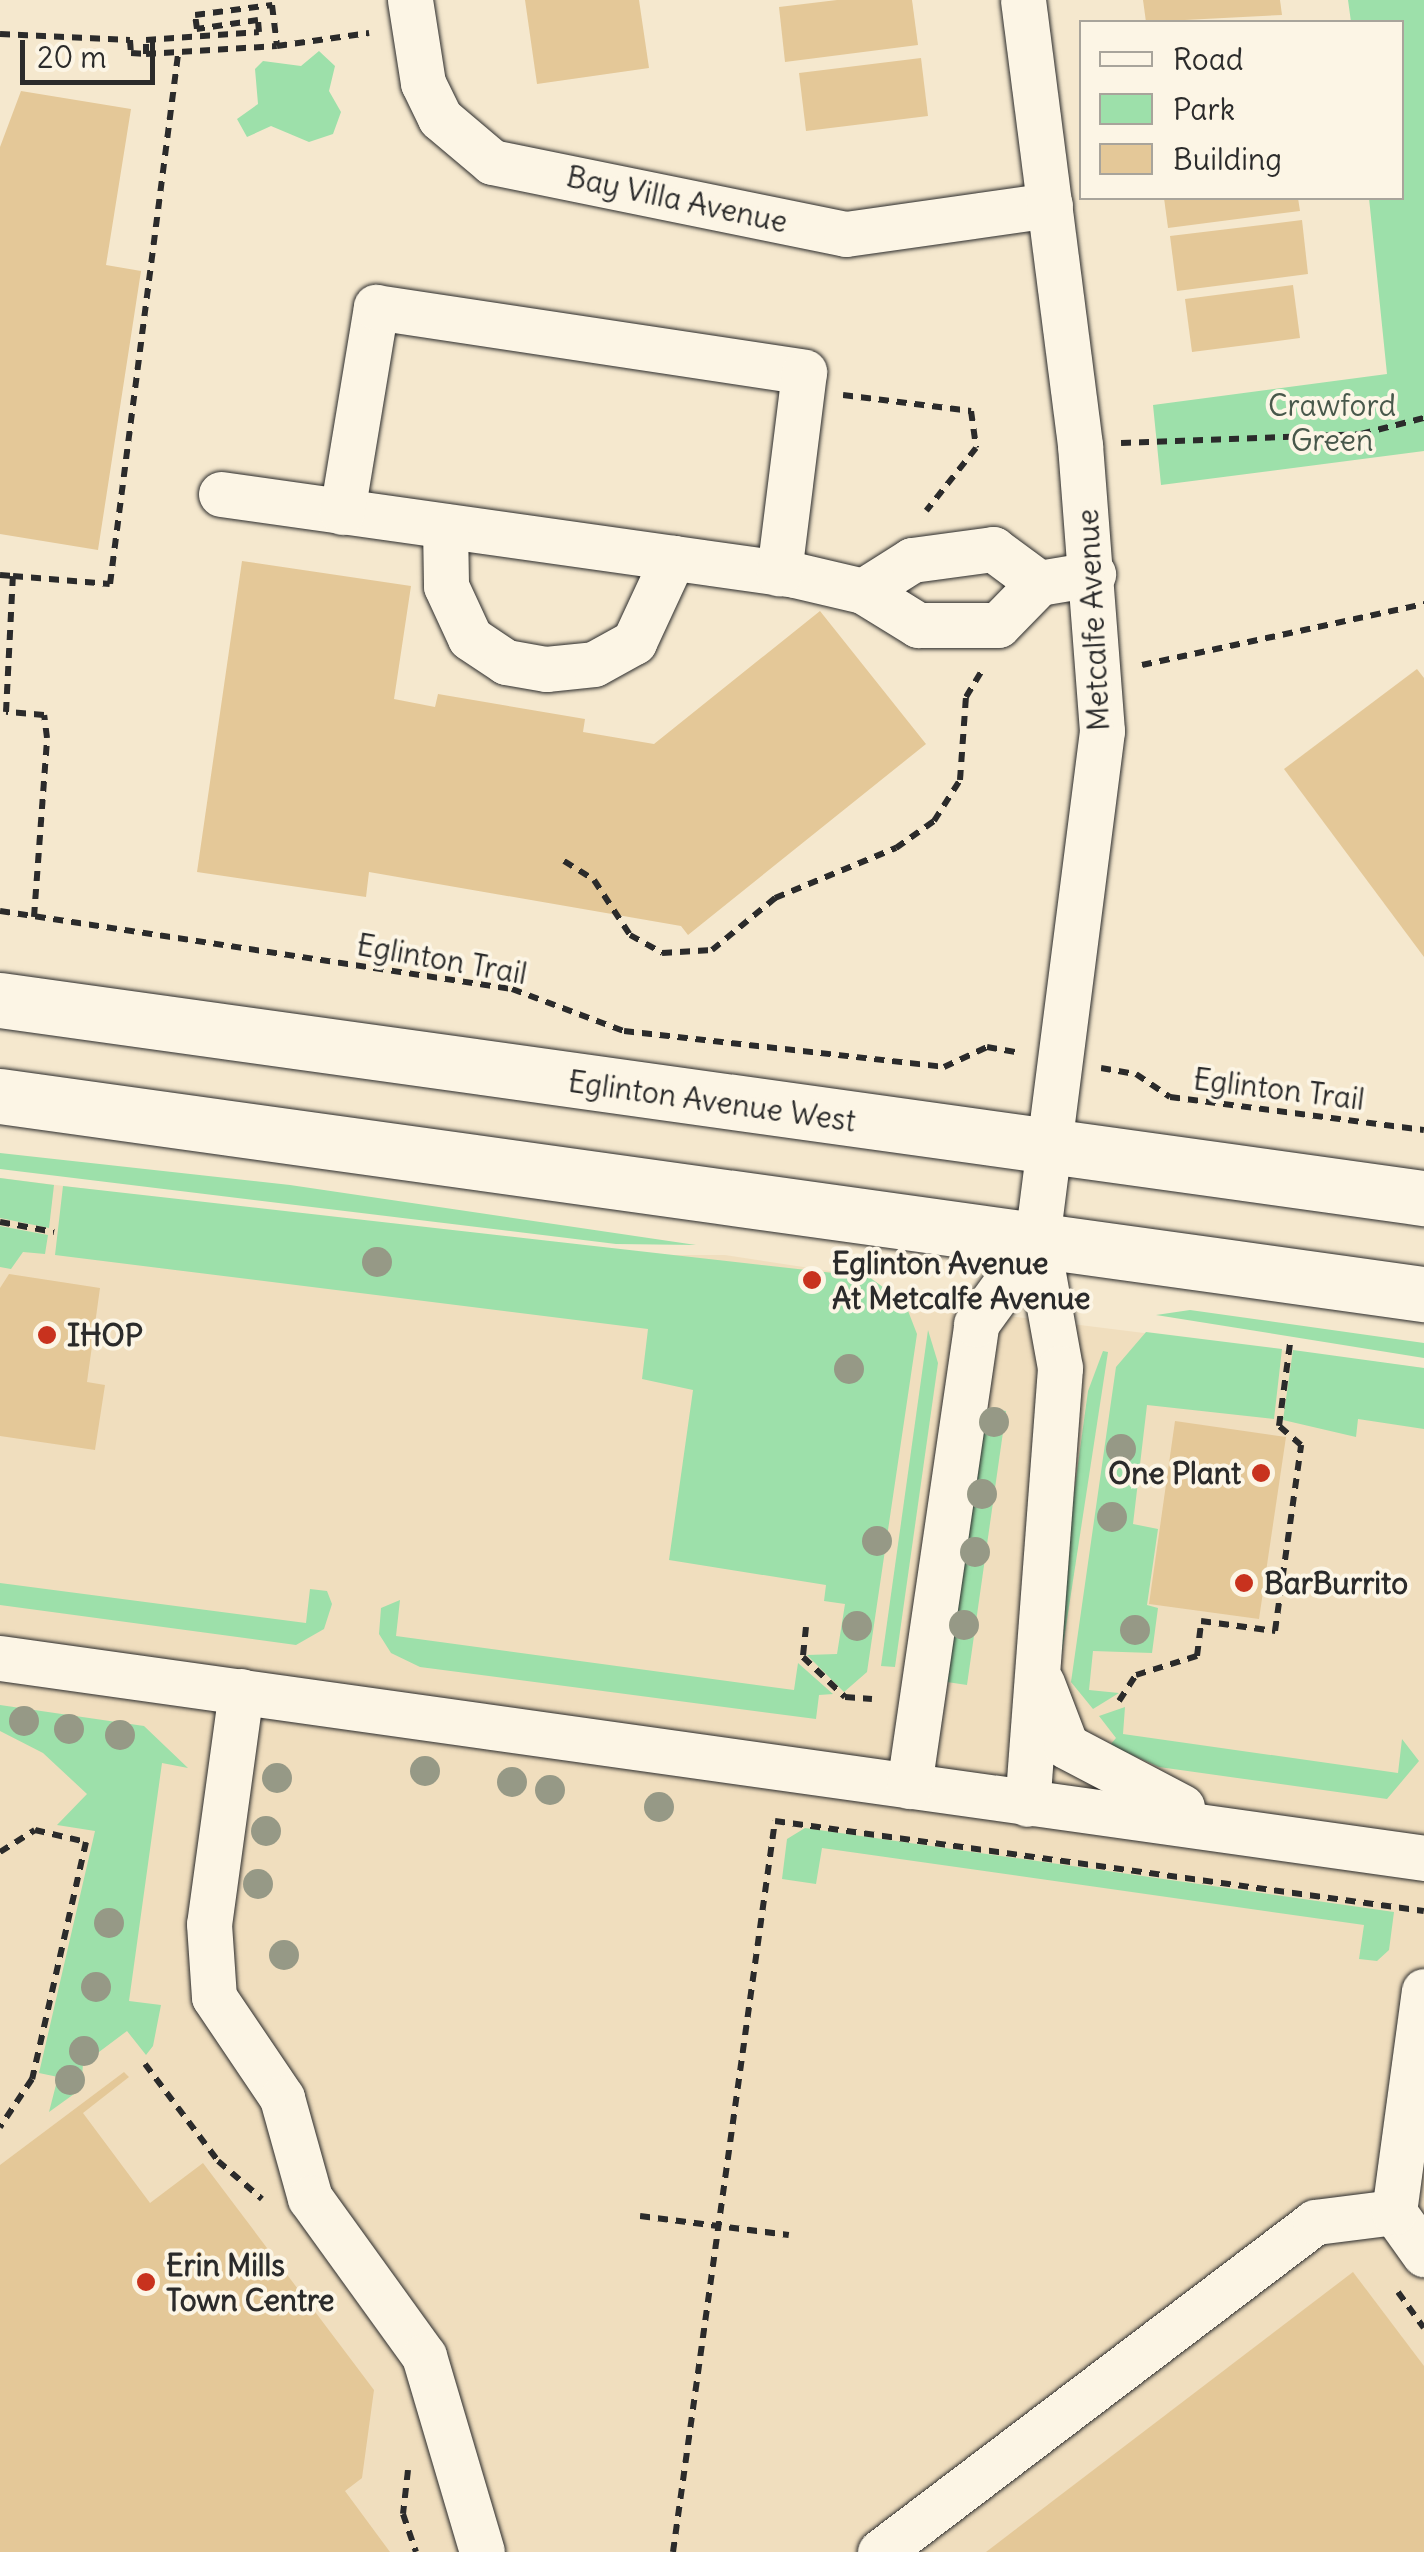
<!DOCTYPE html>
<style>
body{margin:0}
#map{position:relative;width:1424px;height:2552px;overflow:hidden;background:#f5e8ce;font-family:Delius,sans-serif}
div>[style]{position:absolute}
[style*='--x']{left:calc(var(--x)*1px);top:calc(var(--y)*1px);width:calc(var(--w)*1px);rotate:calc(var(--a)*1deg)}
.built>*{inset:0;background:#f0debe}
.green>*{inset:0;background:#9de0aa}
.building>*{inset:0;background:#e4c898}
.path>*{height:6px;margin-top:-3px;transform-origin:0;background:repeating-linear-gradient(90deg,#2b2b2b 0 10px,transparent 0 18px)}
.roads{filter:drop-shadow(0 0 2px #2b2b2b) drop-shadow(0 0 2px #2b2b2b)}
.minor>*{height:45px;margin:-22.5px;padding:0 22.5px;transform-origin:22.5px;border-radius:22.5px;background:#fcf5e5}
.major>*{height:55px;margin:-27.5px;padding:0 27.5px;transform-origin:27.5px;border-radius:27.5px;background:#fcf5e5}
.trees>*{width:30px;height:30px;margin:-15px;border-radius:50%;background:#969986}
.dots>*{width:28px;height:28px;translate:-50% -50%;box-sizing:border-box;border:5px solid #fcf5e5;border-radius:50%}
span{translate:-50% -50%;white-space:nowrap;text-align:center;line-height:1.15;-webkit-text-stroke:8px #fcf5e5;paint-order:stroke}
.street-label{font-size:30px;color:#2b2b2b}
.park-label{font-size:30px;color:#48584b}
.poi-label{font-size:30px;color:#2b2b2b;font-weight:700}
.left{translate:0 -50%;text-align:left}
.right{translate:-100% -50%;text-align:right}
.legend{position:absolute;left:1079px;top:20px;width:325px;height:180px;box-sizing:border-box;background:#fcf5e5;border:2px solid #a8a49b;margin:0;padding:12px 18px;list-style:none;font-size:30px;color:#2b2b2b}
.legend li{display:flex;align-items:center;gap:20px;height:50px}
.legend b{width:50px;border:2px solid #a8a49b}
.scale{position:absolute;left:20px;top:40px;width:135px;height:45px;box-sizing:border-box;border:5px solid #2b2b2b;border-top:0;padding-left:12px;font-size:30px;line-height:35px;white-space:nowrap;color:#2b2b2b;-webkit-text-stroke:8px #fcf5e5;paint-order:stroke}
</style>
<div id="map">
<div class="built">
<div style="clip-path:polygon(0 1178px,614px 1255px,725px 1255px,869px 1277px,905px 1303px,1424px 1368px,1424px 2552px,0 2552px)"></div>
</div>
<div class="green">
<div style="clip-path:polygon(1348px 0,1424px 0,1424px 451px,1161px 485px,1153px 405px,1387px 374px,1369px 198px,1402px 198px,1402px 22px,1351px 22px)"></div>
<div style="clip-path:polygon(319px 51px,335px 66px,329px 91px,341px 112px,333px 134px,309px 142px,271px 126px,247px 137px,237px 119px,258px 104px,255px 69px,263px 61px,301px 66px)"></div>
<div style="clip-path:polygon(0 1153px,290px 1185px,696px 1245px,616px 1244px,0 1169px)"></div>
<div style="clip-path:polygon(0 1178px,54px 1185px,49px 1228px,0 1218px)"></div>
<div style="clip-path:polygon(63px 1186px,869px 1277px,905px 1303px,917px 1334px,867px 1672px,844px 1692px,807px 1655px,837px 1654px,845px 1604px,824px 1601px,826px 1585px,669px 1560px,693px 1390px,642px 1379px,648px 1329px,55px 1255px)"></div>
<div style="clip-path:polygon(0 1226px,48px 1235px,45px 1254px,23px 1252px,11px 1269px,0 1267px)"></div>
<div style="clip-path:polygon(1190px 1310px,1424px 1343px,1424px 1358px,1156px 1315px)"></div>
<div style="clip-path:polygon(928px 1330px,938px 1363px,895px 1667px,881px 1666px)"></div>
<div style="clip-path:polygon(1146px 1332px,1282px 1349px,1274px 1419px,1147px 1405px,1133px 1524px,1158px 1529px,1147px 1605px,1158px 1608px,1152px 1653px,1093px 1651px,1089px 1690px,1119px 1693px,1093px 1709px,1071px 1682px,1116px 1367px)"></div>
<div style="clip-path:polygon(1293px 1350px,1424px 1368px,1424px 1429px,1358px 1419px,1356px 1437px,1283px 1420px)"></div>
<div style="clip-path:polygon(1103px 1351px,1108px 1352px,1059px 1672px,1054px 1639px,1088px 1391px)"></div>
<div style="clip-path:polygon(986px 1408px,1006px 1411px,967px 1685px,947px 1682px)"></div>
<div style="clip-path:polygon(0 1583px,306px 1623px,310px 1589px,327px 1591px,332px 1604px,324px 1629px,296px 1645px,0 1605px)"></div>
<div style="clip-path:polygon(400px 1600px,396px 1636px,794px 1690px,798px 1663px,833px 1694px,819px 1695px,816px 1719px,420px 1667px,391px 1653px,379px 1634px,381px 1608px)"></div>
<div style="clip-path:polygon(0 1705px,144px 1726px,188px 1768px,162px 1763px,129px 2001px,161px 2005px,153px 2046px,146px 2055px,127px 2031px,83px 2064px,81px 2089px,49px 2112px,58px 2077px,39px 2073px,95px 1831px,57px 1825px,87px 1794px,43px 1753px,0 1731px)"></div>
<div style="clip-path:polygon(1125px 1707px,1123px 1734px,1398px 1773px,1402px 1739px,1419px 1761px,1387px 1799px,1159px 1767px,1110px 1745px,1116px 1738px,1099px 1716px)"></div>
<div style="clip-path:polygon(805px 1828px,1394px 1912px,1389px 1950px,1377px 1961px,1359px 1959px,1364px 1925px,822px 1848px,816px 1884px,782px 1879px,787px 1839px)"></div>
</div>
<div class="building">
<div style="clip-path:polygon(525px 0,639px 0,649px 68px,537px 84px)"></div>
<div style="clip-path:polygon(837px 0,912px 0,918px 45px,785px 62px,779px 7px)"></div>
<div style="clip-path:polygon(1143px 0,1280px 0,1282px 15px,1146px 22px)"></div>
<div style="clip-path:polygon(921px 58px,928px 116px,806px 131px,799px 73px)"></div>
<div style="clip-path:polygon(21px 91px,131px 109px,106px 265px,141px 271px,98px 550px,0 534px,0 147px)"></div>
<div style="clip-path:polygon(1164px 198px,1298px 198px,1300px 211px,1168px 228px)"></div>
<div style="clip-path:polygon(1302px 220px,1308px 274px,1177px 291px,1170px 236px)"></div>
<div style="clip-path:polygon(1293px 285px,1300px 338px,1192px 352px,1185px 299px)"></div>
<div style="clip-path:polygon(242px 561px,411px 586px,394px 699px,435px 707px,438px 694px,585px 719px,583px 732px,654px 744px,820px 611px,926px 744px,688px 935px,681px 926px,369px 872px,366px 897px,197px 872px)"></div>
<div style="clip-path:polygon(1417px 669px,1424px 678px,1424px 957px,1284px 769px)"></div>
<div style="clip-path:polygon(9px 1274px,100px 1288px,87px 1382px,105px 1385px,95px 1450px,0 1436px,0 1288px)"></div>
<div style="clip-path:polygon(1175px 1421px,1286px 1437px,1259px 1619px,1149px 1604px)"></div>
<div style="clip-path:polygon(124px 2072px,129px 2077px,83px 2113px,150px 2203px,203px 2163px,374px 2390px,362px 2478px,345px 2491px,390px 2552px,0 2552px,0 2165px)"></div>
<div style="clip-path:polygon(1353px 2272px,1424px 2366px,1424px 2552px,986px 2552px)"></div>
</div>
<div class="path">
<div style="--x:0;--y:34;--w:130;--a:2.6"></div>
<div style="--x:130;--y:40;--w:13;--a:86"></div>
<div style="--x:131;--y:53;--w:15;--a:4"></div>
<div style="--x:146;--y:54;--w:14;--a:-90"></div>
<div style="--x:146;--y:40;--w:113;--a:-4"></div>
<div style="--x:259;--y:32;--w:12;--a:-95"></div>
<div style="--x:258;--y:20;--w:62;--a:171.6"></div>
<div style="--x:197;--y:29;--w:14;--a:-98"></div>
<div style="--x:195;--y:15;--w:78;--a:-7.4"></div>
<div style="--x:272;--y:5;--w:41;--a:83"></div>
<div style="--x:277;--y:46;--w:93;--a:-8"></div>
<div style="--x:146;--y:54;--w:131;--a:-3.5"></div>
<div style="--x:843;--y:395;--w:129;--a:7.1"></div>
<div style="--x:971;--y:411;--w:37;--a:82"></div>
<div style="--x:976;--y:448;--w:80;--a:128.4"></div>
<div style="--x:1121;--y:443;--w:240;--a:-2.1"></div>
<div style="--x:1361;--y:434;--w:65;--a:-14.3"></div>
<div style="--x:0;--y:575;--w:13;--a:4"></div>
<div style="--x:1142;--y:665;--w:289;--a:-12.2"></div>
<div style="--x:564;--y:861;--w:36;--a:32"></div>
<div style="--x:594;--y:880;--w:66;--a:56.8"></div>
<div style="--x:630;--y:935;--w:37;--a:29"></div>
<div style="--x:662;--y:953;--w:50;--a:-3.4"></div>
<div style="--x:712;--y:950;--w:82;--a:-39.5"></div>
<div style="--x:775;--y:898;--w:131;--a:-22.5"></div>
<div style="--x:896;--y:848;--w:47;--a:-35.4"></div>
<div style="--x:934;--y:821;--w:49;--a:-57.6"></div>
<div style="--x:960;--y:780;--w:83;--a:-85.9"></div>
<div style="--x:966;--y:697;--w:33;--a:-59"></div>
<div style="--x:0;--y:911;--w:518;--a:8.66"></div>
<div style="--x:512;--y:989;--w:120;--a:20.6"></div>
<div style="--x:624;--y:1031;--w:322;--a:6.4"></div>
<div style="--x:944;--y:1067;--w:47;--a:-24.9"></div>
<div style="--x:987;--y:1047;--w:34;--a:10"></div>
<div style="--x:34;--y:917;--w:179;--a:-85.8"></div>
<div style="--x:47;--y:738;--w:23;--a:-97"></div>
<div style="--x:44;--y:715;--w:38;--a:-175"></div>
<div style="--x:6;--y:712;--w:136;--a:-87.1"></div>
<div style="--x:13;--y:576;--w:97;--a:4.7"></div>
<div style="--x:110;--y:584;--w:533;--a:-82.68"></div>
<div style="--x:1101;--y:1068;--w:36;--a:10"></div>
<div style="--x:1136;--y:1074;--w:41;--a:34.1"></div>
<div style="--x:1170;--y:1097;--w:256;--a:7.4"></div>
<div style="--x:0;--y:1222;--w:55;--a:10.5"></div>
<div style="--x:806;--y:1627;--w:30;--a:96"></div>
<div style="--x:803;--y:1657;--w:58;--a:43.6"></div>
<div style="--x:845;--y:1697;--w:27;--a:4"></div>
<div style="--x:1119;--y:1701;--w:31;--a:-57"></div>
<div style="--x:1136;--y:1675;--w:64;--a:-17.3"></div>
<div style="--x:1197;--y:1656;--w:35;--a:-83"></div>
<div style="--x:1201;--y:1621;--w:75;--a:7.7"></div>
<div style="--x:1275;--y:1631;--w:188;--a:-82"></div>
<div style="--x:1301;--y:1445;--w:29;--a:-139"></div>
<div style="--x:1279;--y:1426;--w:83;--a:-82.4"></div>
<div style="--x:0;--y:1852;--w:41;--a:-32.2"></div>
<div style="--x:35;--y:1830;--w:52;--a:13.2"></div>
<div style="--x:86;--y:1842;--w:243;--a:102.8"></div>
<div style="--x:32;--y:2079;--w:58;--a:123.7"></div>
<div style="--x:145;--y:2064;--w:121;--a:53"></div>
<div style="--x:218;--y:2161;--w:58;--a:40.8"></div>
<div style="--x:640;--y:2216;--w:150;--a:7.3"></div>
<div style="--x:1398;--y:2292;--w:44;--a:54.2"></div>
<div style="--x:408;--y:2470;--w:44;--a:96.5"></div>
<div style="--x:403;--y:2514;--w:40;--a:71.1"></div>
<div style="--x:673;--y:2552;--w:738;--a:-82.06"></div>
<div style="--x:775;--y:1821;--w:655;--a:7.9"></div>
</div>
<div class="roads">
<div class="minor">
<div style="--x:410;--y:0;--w:84;--a:81.1"></div>
<div style="--x:423;--y:83;--w:39;--a:64"></div>
<div style="--x:440;--y:118;--w:68;--a:40.2"></div>
<div style="--x:492;--y:162;--w:361;--a:11.5"></div>
<div style="--x:846;--y:234;--w:206;--a:-8.1"></div>
<div style="--x:1023;--y:0;--w:449;--a:82.7"></div>
<div style="--x:1080;--y:445;--w:287;--a:85.6"></div>
<div style="--x:1102;--y:731;--w:513;--a:97.28"></div>
<div style="--x:1037;--y:1240;--w:130;--a:79.8"></div>
<div style="--x:1060;--y:1368;--w:437;--a:94.3"></div>
<div style="--x:221;--y:494;--w:580;--a:8.03"></div>
<div style="--x:795;--y:575;--w:70;--a:13.2"></div>
<div style="--x:863;--y:591;--w:65;--a:31.7"></div>
<div style="--x:918;--y:625;--w:80;--a:0"></div>
<div style="--x:998;--y:625;--w:59;--a:-45.7"></div>
<div style="--x:1039;--y:583;--w:55;--a:-9.5"></div>
<div style="--x:342;--y:512;--w:208;--a:-80.6"></div>
<div style="--x:376;--y:307;--w:433;--a:8.6"></div>
<div style="--x:804;--y:372;--w:203;--a:97.1"></div>
<div style="--x:445;--y:526;--w:60;--a:89"></div>
<div style="--x:446;--y:586;--w:57;--a:65.2"></div>
<div style="--x:470;--y:638;--w:43;--a:33.7"></div>
<div style="--x:506;--y:662;--w:41;--a:9.9"></div>
<div style="--x:546;--y:669;--w:48;--a:-5.9"></div>
<div style="--x:594;--y:664;--w:46;--a:-28.8"></div>
<div style="--x:634;--y:642;--w:93;--a:-65.1"></div>
<div style="--x:863;--y:591;--w:58;--a:-32.3"></div>
<div style="--x:912;--y:560;--w:82;--a:-7.7"></div>
<div style="--x:993;--y:549;--w:57;--a:36.5"></div>
<div style="--x:0;--y:1658;--w:1438;--a:7.99"></div>
<div style="--x:1042;--y:1683;--w:67;--a:69.1"></div>
<div style="--x:1066;--y:1746;--w:131;--a:27.7"></div>
<div style="--x:241;--y:1691;--w:235;--a:97.8"></div>
<div style="--x:209;--y:1924;--w:73;--a:86.1"></div>
<div style="--x:214;--y:1997;--w:122;--a:56"></div>
<div style="--x:282;--y:2098;--w:104;--a:74.4"></div>
<div style="--x:310;--y:2198;--w:195;--a:54.2"></div>
<div style="--x:424;--y:2356;--w:204;--a:73.5"></div>
<div style="--x:909;--y:1786;--w:467;--a:-81.7"></div>
<div style="--x:976;--y:1324;--w:104;--a:-54"></div>
<div style="--x:1394;--y:2212;--w:52;--a:54.5"></div>
<div style="--x:880;--y:2552;--w:546;--a:-37.18"></div>
<div style="--x:1315;--y:2222;--w:80;--a:-7.2"></div>
<div style="--x:1394;--y:2212;--w:223;--a:-82.3"></div>
</div>
<div class="major">
<div style="--x:0;--y:1000;--w:1438;--a:7.92"></div>
<div style="--x:0;--y:1096;--w:1438;--a:7.92"></div>
</div>
</div>
<div class="trees">
<div style="left:377px;top:1262px"></div>
<div style="left:849px;top:1369px"></div>
<div style="left:994px;top:1422px"></div>
<div style="left:1121px;top:1449px"></div>
<div style="left:982px;top:1494px"></div>
<div style="left:1112px;top:1517px"></div>
<div style="left:877px;top:1541px"></div>
<div style="left:975px;top:1552px"></div>
<div style="left:964px;top:1625px"></div>
<div style="left:857px;top:1626px"></div>
<div style="left:1135px;top:1630px"></div>
<div style="left:24px;top:1721px"></div>
<div style="left:69px;top:1729px"></div>
<div style="left:120px;top:1735px"></div>
<div style="left:425px;top:1771px"></div>
<div style="left:277px;top:1778px"></div>
<div style="left:512px;top:1782px"></div>
<div style="left:550px;top:1790px"></div>
<div style="left:659px;top:1807px"></div>
<div style="left:266px;top:1831px"></div>
<div style="left:258px;top:1884px"></div>
<div style="left:109px;top:1923px"></div>
<div style="left:284px;top:1955px"></div>
<div style="left:96px;top:1987px"></div>
<div style="left:84px;top:2051px"></div>
<div style="left:70px;top:2080px"></div>
</div>
<div class="dots">
<div style="left:812px;top:1280px;background:#c8321e"></div>
<div style="left:47px;top:1335px;background:#c8321e"></div>
<div style="left:1261px;top:1473px;background:#c8321e"></div>
<div style="left:1244px;top:1583px;background:#c8321e"></div>
<div style="left:146px;top:2282px;background:#c8321e"></div>
</div>
<div class="street-label">
<span style="left:677px;top:199px;rotate:12deg">Bay Villa Avenue</span>
<span style="left:1093px;top:620px;rotate:-93deg">Metcalfe Avenue</span>
<span style="left:442px;top:959px;rotate:10deg">Eglinton Trail</span>
<span style="left:1279px;top:1089px;rotate:7deg">Eglinton Trail</span>
<span style="left:712px;top:1101px;rotate:8deg">Eglinton Avenue West</span>
</div>
<div class="park-label">
<span style="left:1332px;top:422px">Crawford<br>Green</span>
</div>
<div class="poi-label">
<span class="left" style="left:832px;top:1280px">Eglinton Avenue<br>At Metcalfe Avenue</span>
<span class="left" style="left:67px;top:1335px">IHOP</span>
<span class="right" style="left:1241px;top:1473px">One Plant</span>
<span class="left" style="left:1264px;top:1583px">BarBurrito</span>
<span class="left" style="left:166px;top:2282px">Erin Mills<br>Town Centre</span>
</div>
<ul class="legend">
<li><b style="height:12px;background:#fcf5e5"></b>Road</li>
<li><b style="height:28px;background:#9de0aa"></b>Park</li>
<li><b style="height:28px;background:#e4c898"></b>Building</li>
</ul>
<div class="scale">20 m</div>
</div>
